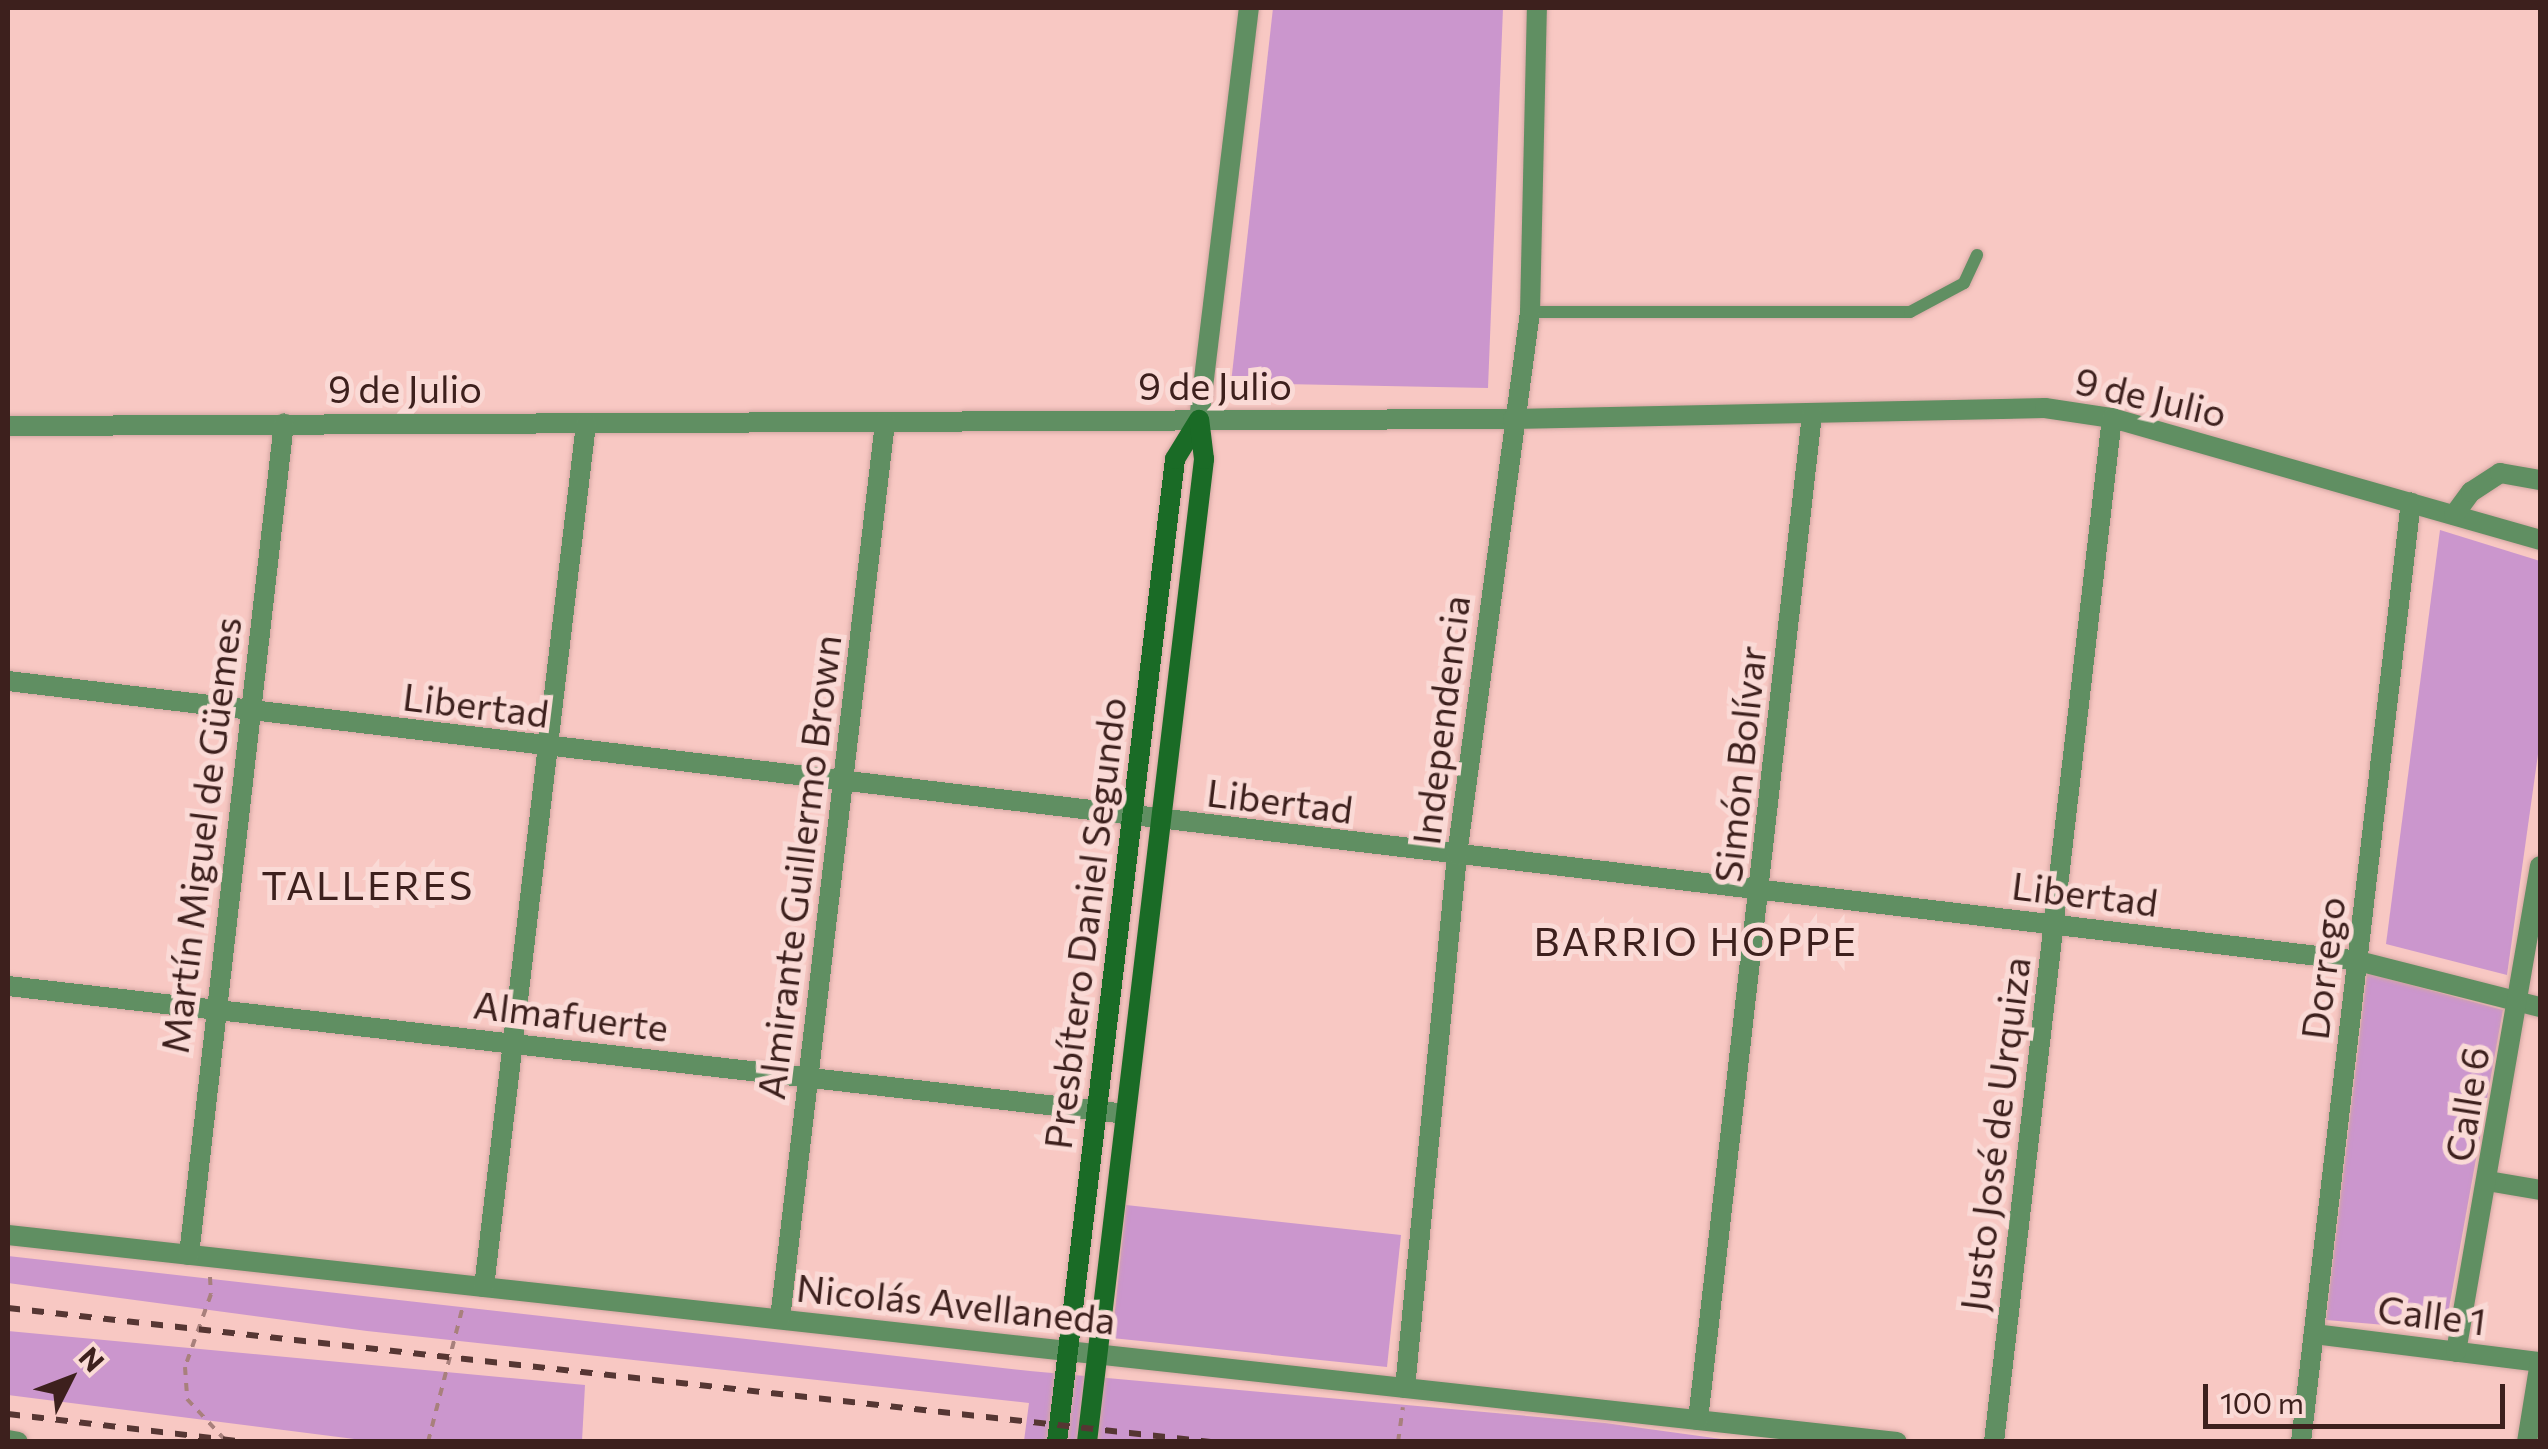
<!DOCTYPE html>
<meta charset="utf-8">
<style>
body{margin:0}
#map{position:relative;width:2548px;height:1449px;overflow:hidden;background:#f8c8c3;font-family:Commissioner,sans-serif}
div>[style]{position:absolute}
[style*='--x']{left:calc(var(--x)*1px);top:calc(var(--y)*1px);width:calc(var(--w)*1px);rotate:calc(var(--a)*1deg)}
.green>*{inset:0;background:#cb96cd}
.path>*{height:4px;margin-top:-2px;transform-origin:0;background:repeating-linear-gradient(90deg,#a8807c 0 8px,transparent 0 16px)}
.roads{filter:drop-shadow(0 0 2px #d3a6a2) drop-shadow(0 0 2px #d3a6a2)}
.lane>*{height:12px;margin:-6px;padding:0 6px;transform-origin:6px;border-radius:6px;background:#608f62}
.street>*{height:20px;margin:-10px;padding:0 10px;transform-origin:10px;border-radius:10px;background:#608f62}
.secondary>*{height:20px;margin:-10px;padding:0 10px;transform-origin:10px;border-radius:10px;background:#1a6b26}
.rail>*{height:6px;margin-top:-3px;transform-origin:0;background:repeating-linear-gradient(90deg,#563633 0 12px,transparent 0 24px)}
span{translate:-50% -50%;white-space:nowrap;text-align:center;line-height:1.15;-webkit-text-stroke:10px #fadad6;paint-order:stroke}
.street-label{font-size:38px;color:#3d201d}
.neighbourhood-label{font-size:40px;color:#3d201d;letter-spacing:2.5px}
.frame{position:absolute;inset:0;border:10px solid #3d201d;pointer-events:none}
.north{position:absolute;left:20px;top:1329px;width:100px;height:100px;-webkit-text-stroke:8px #fadad6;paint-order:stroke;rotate:48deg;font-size:28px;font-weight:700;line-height:40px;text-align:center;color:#3d201d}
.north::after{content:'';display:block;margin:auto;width:35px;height:45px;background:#3d201d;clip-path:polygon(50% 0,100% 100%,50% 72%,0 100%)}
.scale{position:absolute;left:2203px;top:1384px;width:302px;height:45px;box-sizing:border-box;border:5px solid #3d201d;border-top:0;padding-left:12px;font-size:30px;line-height:35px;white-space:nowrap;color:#3d201d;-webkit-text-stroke:8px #fadad6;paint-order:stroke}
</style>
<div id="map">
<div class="green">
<div style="clip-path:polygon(1273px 8px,1503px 8px,1488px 388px,1231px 383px)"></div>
<div style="clip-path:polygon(2440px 530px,2540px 561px,2540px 740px,2507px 975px,2386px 944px)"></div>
<div style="clip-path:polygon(2367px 973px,2503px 1010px,2445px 1330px,2326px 1320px)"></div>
<div style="clip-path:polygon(1126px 1205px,1401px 1235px,1387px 1367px,1112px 1338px)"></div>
<div style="clip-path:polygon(8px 1256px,1030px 1371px,1605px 1423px,1736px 1441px,1024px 1441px,1029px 1403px,367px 1331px,8px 1283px)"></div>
<div style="clip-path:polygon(8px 1331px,585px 1385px,582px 1441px,370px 1441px,8px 1395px)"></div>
</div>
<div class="path">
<div style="--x:210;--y:1277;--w:17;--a:87"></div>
<div style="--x:211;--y:1294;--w:77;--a:109.6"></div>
<div style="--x:185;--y:1367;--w:32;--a:86"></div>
<div style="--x:187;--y:1399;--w:59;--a:47.1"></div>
<div style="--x:428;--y:1442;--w:140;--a:-75.6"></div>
<div style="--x:1398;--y:1442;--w:35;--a:-82"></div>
</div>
<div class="roads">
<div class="lane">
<div style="--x:1530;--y:312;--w:380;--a:0"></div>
<div style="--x:1910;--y:312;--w:61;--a:-28.2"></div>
<div style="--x:1964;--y:283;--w:31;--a:-65"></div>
</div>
<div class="street">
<div style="--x:1199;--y:420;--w:415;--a:-83.1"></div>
<div style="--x:8;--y:426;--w:1505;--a:-0.27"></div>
<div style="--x:1513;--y:419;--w:532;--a:-1.18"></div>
<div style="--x:2045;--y:408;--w:68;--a:8.5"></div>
<div style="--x:2112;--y:418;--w:445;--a:15.9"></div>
<div style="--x:2454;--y:515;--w:29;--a:-54"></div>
<div style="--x:2471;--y:492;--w:35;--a:-33"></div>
<div style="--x:2500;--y:473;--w:41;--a:9.9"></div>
<div style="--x:8;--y:681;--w:2367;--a:6.79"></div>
<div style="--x:2358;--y:961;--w:188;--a:14.2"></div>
<div style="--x:8;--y:986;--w:1125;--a:6.53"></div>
<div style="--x:2488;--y:1181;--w:53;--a:9.8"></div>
<div style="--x:8;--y:1235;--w:1900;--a:6.25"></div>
<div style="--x:189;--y:1255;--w:837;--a:-83.49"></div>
<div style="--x:484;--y:1287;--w:869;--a:-83.26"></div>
<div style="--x:780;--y:1319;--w:903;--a:-83.32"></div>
<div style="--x:2314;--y:1334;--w:228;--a:7.1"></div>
<div style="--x:2456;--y:1352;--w:493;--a:-80.2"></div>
<div style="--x:1405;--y:1388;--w:536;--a:-84.43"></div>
<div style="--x:1457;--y:855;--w:548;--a:-82.34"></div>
<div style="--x:1530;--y:312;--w:304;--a:-88.7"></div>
<div style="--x:1698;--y:1420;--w:1012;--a:-83.53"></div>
<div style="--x:8;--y:1440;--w:10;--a:11"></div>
<div style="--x:1994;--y:1442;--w:1031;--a:-83.43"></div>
<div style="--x:2301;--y:1442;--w:946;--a:-83.33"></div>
<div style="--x:2527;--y:1442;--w:81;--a:-80.8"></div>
</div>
<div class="secondary">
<div style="--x:1057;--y:1442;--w:990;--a:-83.15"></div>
<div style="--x:1175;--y:459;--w:46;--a:-58.4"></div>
<div style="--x:1087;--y:1442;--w:990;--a:-83.21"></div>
<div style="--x:1204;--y:459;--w:39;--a:-97"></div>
</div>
</div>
<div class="rail">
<div style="--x:8;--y:1308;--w:1210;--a:6.36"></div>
<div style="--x:8;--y:1414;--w:241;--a:6.7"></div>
</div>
<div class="street-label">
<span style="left:1215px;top:385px">9 de Julio</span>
<span style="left:405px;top:388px">9 de Julio</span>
<span style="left:2151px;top:396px;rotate:13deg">9 de Julio</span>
<span style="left:476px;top:704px;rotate:7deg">Libertad</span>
<span style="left:1440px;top:720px;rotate:-83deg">Independencia</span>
<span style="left:1739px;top:764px;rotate:-84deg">Simón Bolívar</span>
<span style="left:1280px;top:800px;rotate:7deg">Libertad</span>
<span style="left:200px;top:835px;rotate:-83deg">Martín Miguel de Güemes</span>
<span style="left:798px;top:867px;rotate:-83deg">Almirante Guillermo Brown</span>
<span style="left:2085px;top:893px;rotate:7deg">Libertad</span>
<span style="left:1084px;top:923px;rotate:-83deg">Presbítero Daniel Segundo</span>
<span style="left:2322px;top:968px;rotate:-83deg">Dorrego</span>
<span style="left:571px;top:1015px;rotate:7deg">Almafuerte</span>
<span style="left:2466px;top:1104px;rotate:-81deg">Calle 6</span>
<span style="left:1994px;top:1134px;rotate:-83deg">Justo José de Urquiza</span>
<span style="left:956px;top:1303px;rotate:6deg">Nicolás Avellaneda</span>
<span style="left:2432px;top:1314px;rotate:7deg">Calle 1</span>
</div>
<div class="neighbourhood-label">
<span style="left:368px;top:884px">TALLERES</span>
<span style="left:1696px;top:940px">BARRIO HOPPE</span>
</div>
<div class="frame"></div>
<div class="north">N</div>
<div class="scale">100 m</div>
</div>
